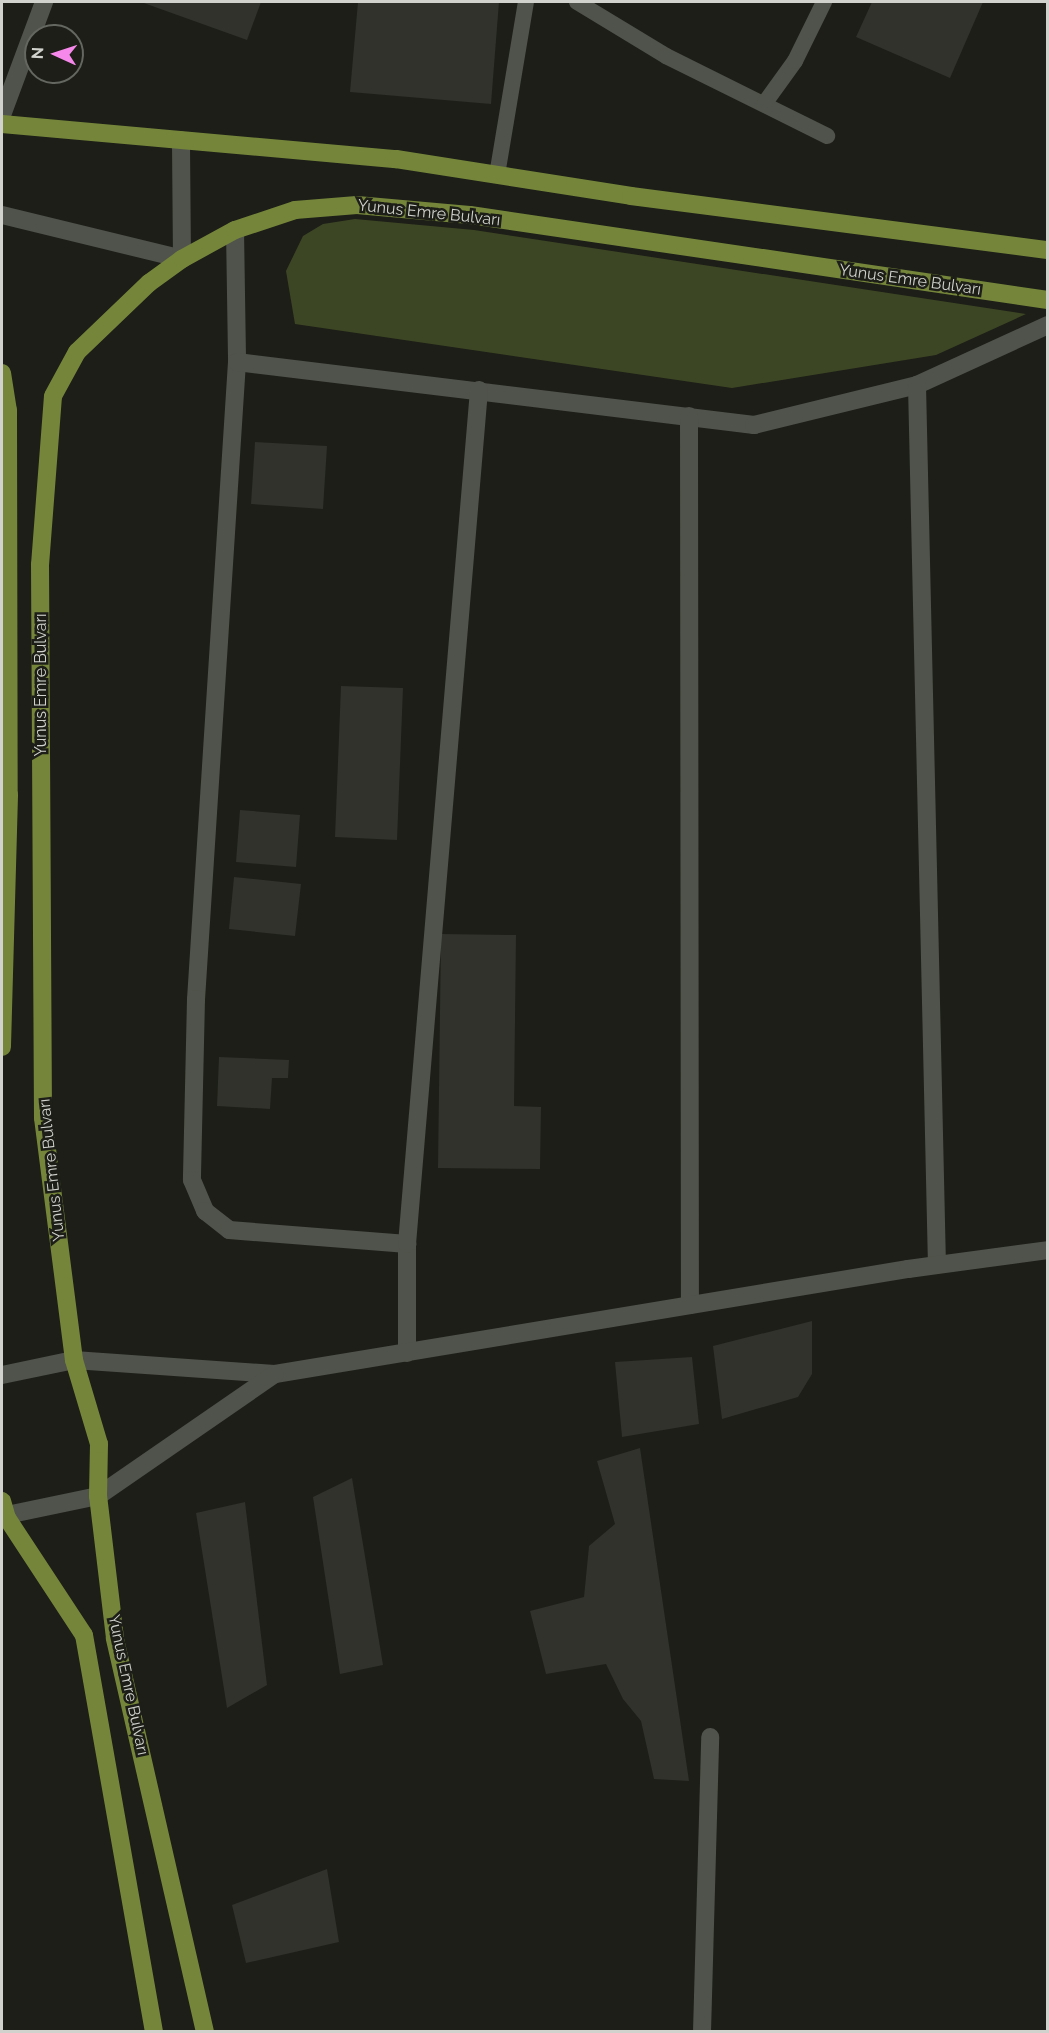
<!DOCTYPE html>
<meta charset="utf-8">
<style>
body{margin:0}
#map{position:relative;width:1049px;height:2033px;overflow:hidden;background:#1c1e17;font-family:Raleway,sans-serif}
div>[style]{position:absolute}
[style*='--x']{left:calc(var(--x)*1px);top:calc(var(--y)*1px);width:calc(var(--w)*1px);rotate:calc(var(--a)*1deg)}
.green>*{inset:0;background:#3d4624}
.building>*{inset:0;background:#30322b}
.lane>*{height:16px;margin:-8px;padding:0 8px;transform-origin:8px;border-radius:8px;background:#50534b}
.street>*{height:18px;margin:-9px;padding:0 9px;transform-origin:9px;border-radius:9px;background:#50534b}
.secondary>*{height:18px;margin:-9px;padding:0 9px;transform-origin:9px;border-radius:9px;background:#50534b}
.primary>*{height:18px;margin:-9px;padding:0 9px;transform-origin:9px;border-radius:9px;background:#75863b}
span{translate:-50% -50%;white-space:nowrap;text-align:center;line-height:1.15;-webkit-text-stroke:5px #1c1e17;paint-order:stroke}
.street-label{font-size:16px;color:#d1d2cd}
.frame{position:absolute;inset:0;border:3px solid #d1d2cd;pointer-events:none}
.north{position:absolute;left:24px;top:24px;width:60px;height:60px;box-sizing:border-box;background:#1c1e17;border:2px solid #646660;border-radius:50%;rotate:273deg;font-size:16px;font-weight:700;line-height:24px;text-align:center;color:#d1d2cd}
.north::after{content:'';display:block;margin:auto;width:21px;height:27px;background:#f788eb;clip-path:polygon(50% 0,100% 100%,50% 72%,0 100%)}
</style>
<div id="map">
<div class="green">
<div style="clip-path:polygon(355px 219px,474px 230px,1026px 314px,936px 355px,732px 388px,295px 324px,286px 271px,303px 236px,323px 224px)"></div>
</div>
<div class="building">
<div style="clip-path:polygon(141px 2px,261px 2px,247px 40px)"></div>
<div style="clip-path:polygon(358px 2px,499px 2px,491px 104px,350px 92px)"></div>
<div style="clip-path:polygon(872px 2px,983px 2px,950px 78px,856px 37px)"></div>
<div style="clip-path:polygon(255px 442px,327px 446px,323px 509px,251px 504px)"></div>
<div style="clip-path:polygon(341px 686px,403px 688px,397px 840px,335px 837px)"></div>
<div style="clip-path:polygon(240px 810px,300px 815px,296px 867px,236px 862px)"></div>
<div style="clip-path:polygon(234px 877px,301px 884px,295px 936px,229px 929px)"></div>
<div style="clip-path:polygon(441px 934px,516px 935px,514px 1106px,541px 1107px,540px 1169px,438px 1168px)"></div>
<div style="clip-path:polygon(219px 1057px,289px 1060px,288px 1078px,272px 1078px,270px 1109px,217px 1106px)"></div>
<div style="clip-path:polygon(812px 1321px,812px 1374px,798px 1397px,722px 1419px,713px 1346px)"></div>
<div style="clip-path:polygon(692px 1357px,699px 1424px,622px 1437px,615px 1362px)"></div>
<div style="clip-path:polygon(640px 1448px,689px 1781px,654px 1779px,641px 1721px,623px 1699px,606px 1664px,546px 1674px,530px 1611px,584px 1597px,589px 1546px,615px 1524px,597px 1461px)"></div>
<div style="clip-path:polygon(352px 1478px,383px 1665px,340px 1674px,313px 1497px)"></div>
<div style="clip-path:polygon(245px 1502px,267px 1685px,227px 1708px,196px 1513px)"></div>
<div style="clip-path:polygon(327px 1869px,339px 1942px,246px 1963px,232px 1905px)"></div>
</div>
<div class="lane">
<div style="--x:577;--y:2;--w:104;--a:31.2"></div>
<div style="--x:666;--y:56;--w:180;--a:26.4"></div>
<div style="--x:764;--y:104;--w:53;--a:-54.2"></div>
<div style="--x:795;--y:61;--w:66;--a:-63.8"></div>
<div style="--x:497;--y:175;--w:175;--a:-80.5"></div>
</div>
<div class="street">
<div style="--x:2;--y:115;--w:121;--a:-69.6"></div>
<div style="--x:235;--y:230;--w:132;--a:89.1"></div>
<div style="--x:237;--y:362;--w:638;--a:93.68"></div>
<div style="--x:196;--y:999;--w:181;--a:91.3"></div>
<div style="--x:192;--y:1180;--w:34;--a:67"></div>
<div style="--x:205;--y:1211;--w:31;--a:38"></div>
<div style="--x:229;--y:1230;--w:179;--a:4.5"></div>
<div style="--x:237;--y:362;--w:521;--a:6.95"></div>
<div style="--x:754;--y:425;--w:168;--a:-13.8"></div>
<div style="--x:917;--y:385;--w:144;--a:-24.6"></div>
<div style="--x:917;--y:385;--w:880;--a:88.7"></div>
<div style="--x:689;--y:416;--w:889;--a:89.94"></div>
<div style="--x:407;--y:1353;--w:109;--a:-90"></div>
<div style="--x:407;--y:1244;--w:857;--a:-85.18"></div>
<div style="--x:74;--y:1360;--w:201;--a:4"></div>
<div style="--x:275;--y:1374;--w:642;--a:-9.42"></div>
<div style="--x:908;--y:1269;--w:141;--a:-7.7"></div>
<div style="--x:98;--y:1496;--w:215;--a:-34.6"></div>
<div style="--x:702;--y:2032;--w:295;--a:-88.4"></div>
</div>
<div class="secondary">
<div style="--x:2;--y:215;--w:185;--a:13.7"></div>
<div style="--x:182;--y:259;--w:119;--a:-90.5"></div>
<div style="--x:2;--y:1375;--w:74;--a:-11.8"></div>
<div style="--x:2;--y:1516;--w:98;--a:-11.8"></div>
</div>
<div class="primary">
<div style="--x:2;--y:124;--w:396;--a:5.1"></div>
<div style="--x:396;--y:159;--w:238;--a:8.9"></div>
<div style="--x:631;--y:196;--w:420;--a:7.4"></div>
<div style="--x:2;--y:373;--w:37;--a:81"></div>
<div style="--x:8;--y:410;--w:385;--a:89.9"></div>
<div style="--x:9;--y:795;--w:252;--a:91.6"></div>
<div style="--x:2;--y:1501;--w:18;--a:74"></div>
<div style="--x:7;--y:1518;--w:140;--a:56.7"></div>
<div style="--x:84;--y:1635;--w:403;--a:80"></div>
<div style="--x:205;--y:2032;--w:404;--a:-102.9"></div>
<div style="--x:115;--y:1638;--w:143;--a:-96.8"></div>
<div style="--x:98;--y:1496;--w:52;--a:-88.9"></div>
<div style="--x:99;--y:1444;--w:88;--a:-106.6"></div>
<div style="--x:74;--y:1360;--w:244;--a:-97.3"></div>
<div style="--x:43;--y:1118;--w:553;--a:-90.31"></div>
<div style="--x:40;--y:565;--w:169;--a:-85.6"></div>
<div style="--x:53;--y:396;--w:50;--a:-61.4"></div>
<div style="--x:77;--y:352;--w:100;--a:-43.8"></div>
<div style="--x:149;--y:283;--w:41;--a:-36"></div>
<div style="--x:182;--y:259;--w:60;--a:-28.7"></div>
<div style="--x:235;--y:230;--w:63;--a:-18.4"></div>
<div style="--x:295;--y:210;--w:62;--a:-4.6"></div>
<div style="--x:357;--y:205;--w:113;--a:5.1"></div>
<div style="--x:470;--y:215;--w:584;--a:8.37"></div>
</div>
<div class="street-label">
<span style="left:429px;top:213px;rotate:6deg">Yunus Emre Bulvarı</span>
<span style="left:910px;top:280px;rotate:8deg">Yunus Emre Bulvarı</span>
<span style="left:41px;top:685px;rotate:-90deg">Yunus Emre Bulvarı</span>
<span style="left:52px;top:1170px;rotate:-96deg">Yunus Emre Bulvarı</span>
<span style="left:128px;top:1685px;rotate:78deg">Yunus Emre Bulvarı</span>
</div>
<div class="frame"></div>
<div class="north">N</div>
</div>
